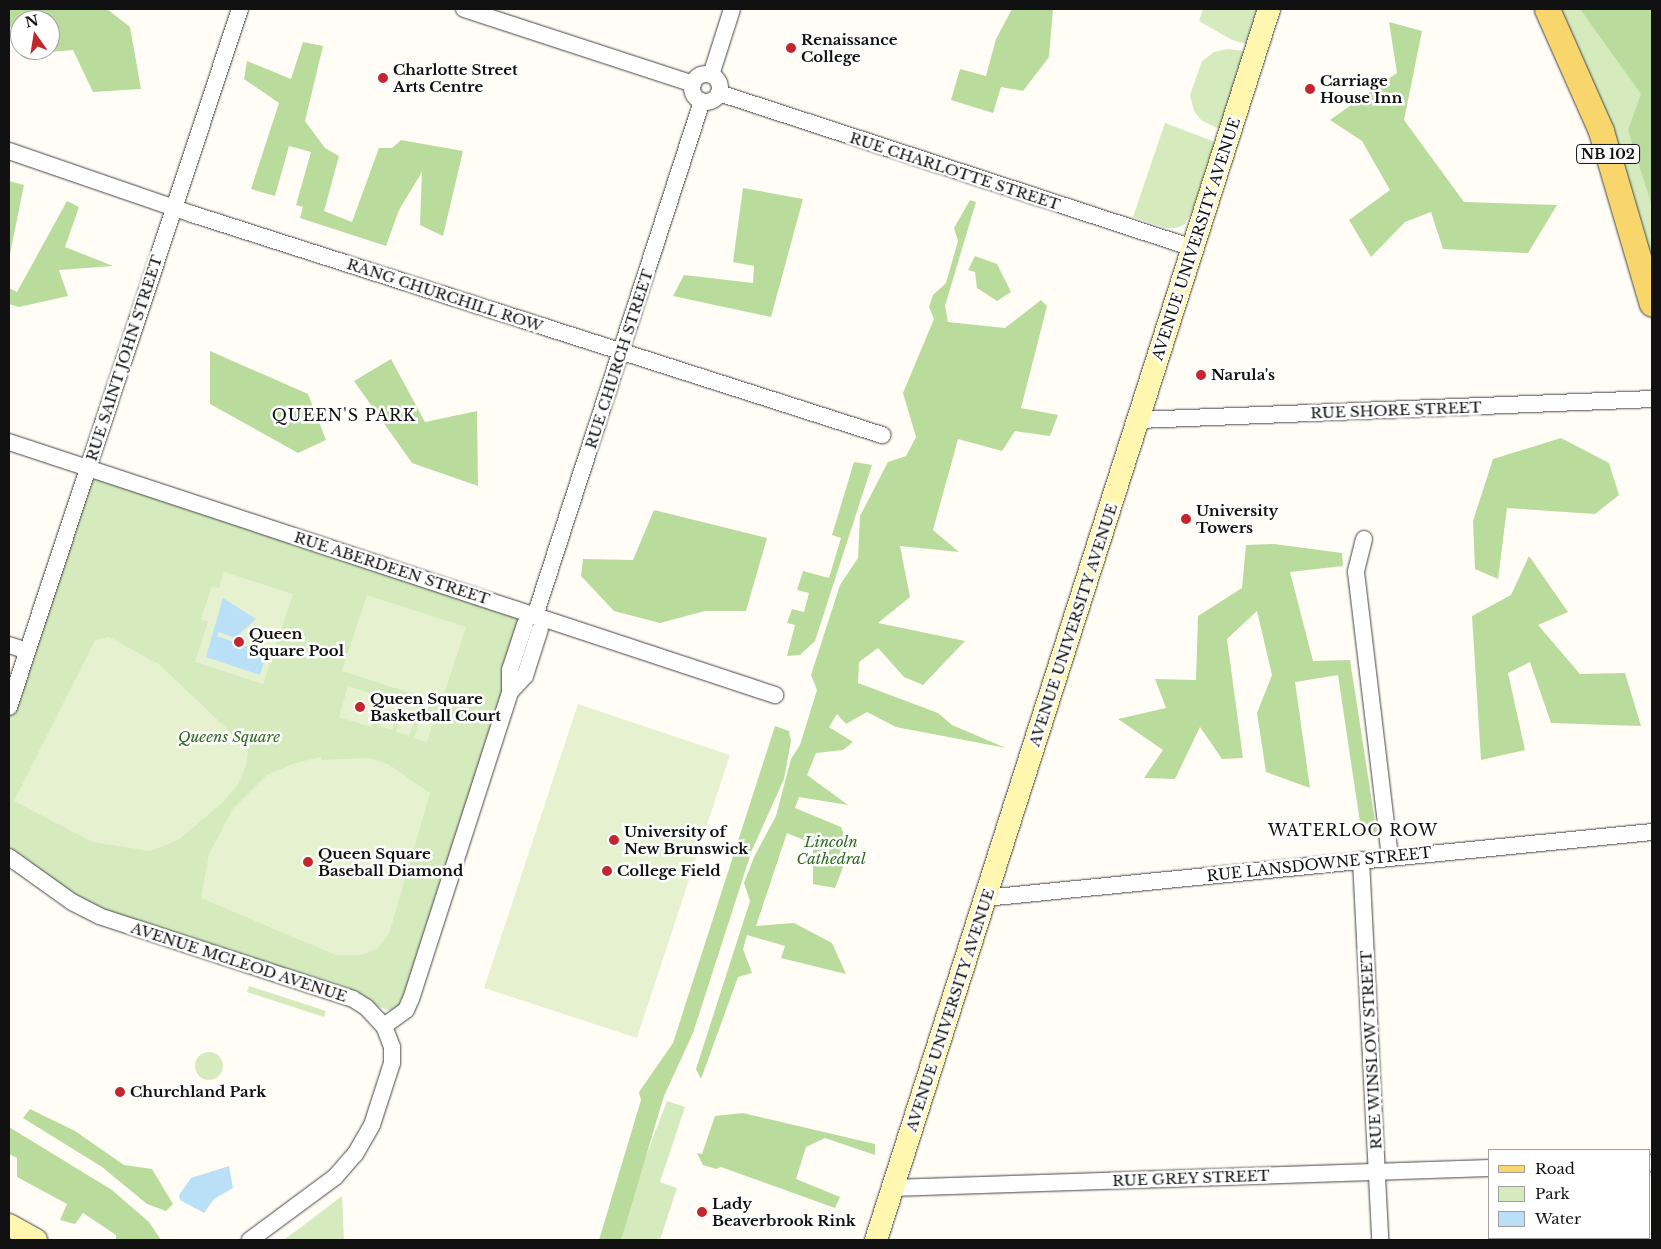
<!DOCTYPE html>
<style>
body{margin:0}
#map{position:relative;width:1661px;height:1249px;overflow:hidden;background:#fffdf5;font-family:"Libre Baskerville",serif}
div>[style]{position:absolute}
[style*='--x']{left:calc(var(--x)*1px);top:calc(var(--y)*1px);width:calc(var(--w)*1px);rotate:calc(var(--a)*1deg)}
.green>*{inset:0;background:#d5ebbd}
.round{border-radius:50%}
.forest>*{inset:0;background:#b9dc9c}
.pitch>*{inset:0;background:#e6f2cf}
.water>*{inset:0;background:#b9e0f7}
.roads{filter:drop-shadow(0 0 1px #444) drop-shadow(0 0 1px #444)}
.street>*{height:16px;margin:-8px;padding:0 8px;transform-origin:8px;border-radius:8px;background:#fff}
.street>.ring{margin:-8px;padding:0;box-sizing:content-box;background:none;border:16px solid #fff;border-radius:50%}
.secondary>*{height:22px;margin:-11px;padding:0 11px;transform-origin:11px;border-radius:11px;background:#fff6b0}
.primary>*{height:25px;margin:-12.5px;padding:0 12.5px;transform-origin:12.5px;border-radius:12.5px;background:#f9d66b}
.dots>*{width:14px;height:14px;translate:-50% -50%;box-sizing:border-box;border:2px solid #fff;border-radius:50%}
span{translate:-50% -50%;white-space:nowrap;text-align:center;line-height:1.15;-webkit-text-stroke:5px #fff;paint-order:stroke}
.shield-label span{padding:1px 4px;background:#fff;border:1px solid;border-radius:4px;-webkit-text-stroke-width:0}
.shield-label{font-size:14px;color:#111;font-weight:700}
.poi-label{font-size:15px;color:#111;font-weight:700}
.left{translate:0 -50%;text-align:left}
.street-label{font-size:15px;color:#111}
.park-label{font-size:15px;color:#2f6b1f;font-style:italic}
.neighbourhood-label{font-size:16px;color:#111;letter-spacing:1px}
.frame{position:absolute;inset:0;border:10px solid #111;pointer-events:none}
.legend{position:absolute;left:1488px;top:1149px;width:162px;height:90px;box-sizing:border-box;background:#fff;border:1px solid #a0a0a0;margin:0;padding:6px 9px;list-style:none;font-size:15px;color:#111}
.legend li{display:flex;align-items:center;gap:10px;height:25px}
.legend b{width:25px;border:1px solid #a0a0a0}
.north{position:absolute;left:10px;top:10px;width:50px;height:50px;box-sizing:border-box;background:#fff;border:1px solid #a0a0a0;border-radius:50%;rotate:347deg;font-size:14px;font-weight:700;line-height:20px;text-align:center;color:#111}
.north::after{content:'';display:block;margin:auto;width:18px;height:22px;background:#c4262e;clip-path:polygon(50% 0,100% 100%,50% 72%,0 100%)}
</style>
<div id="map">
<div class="green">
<div style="clip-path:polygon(1203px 9px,1257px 9px,1246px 44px,1232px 40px,1199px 21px)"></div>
<div style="clip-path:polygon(1547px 9px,1652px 9px,1652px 304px)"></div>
<div style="clip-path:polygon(1228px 49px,1244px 51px,1219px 129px,1201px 120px,1194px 111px,1190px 95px,1202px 61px,1214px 52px)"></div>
<div style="clip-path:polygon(1165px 123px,1215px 142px,1192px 212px,1184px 225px,1176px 228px,1165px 228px,1133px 217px)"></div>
<div style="clip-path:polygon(88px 468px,521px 611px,525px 624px,401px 1014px,135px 929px,9px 857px,9px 707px)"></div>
<div style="clip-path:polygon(249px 986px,326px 1011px,324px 1017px,247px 992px)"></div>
<div class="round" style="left:195px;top:1052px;width:28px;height:28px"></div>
<div style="clip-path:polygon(667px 1101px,685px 1107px,660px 1182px,677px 1188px,660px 1240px,614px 1240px)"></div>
<div style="clip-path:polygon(342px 1196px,344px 1240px,283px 1240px,304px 1225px)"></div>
</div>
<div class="forest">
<div style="clip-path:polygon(9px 9px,107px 9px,130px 27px,141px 89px,93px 92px,73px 50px,29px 54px,27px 50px,50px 50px,50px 20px,20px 20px,20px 31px,16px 20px,9px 30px)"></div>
<div style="clip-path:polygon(1012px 9px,1053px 9px,1049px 57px,1023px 91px,1001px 87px,993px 113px,951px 100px,960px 69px,986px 76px,996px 39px)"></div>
<div style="clip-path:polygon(1580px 9px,1652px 9px,1652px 206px,1628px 130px,1641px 94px)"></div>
<div style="clip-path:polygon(1389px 22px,1422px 31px,1404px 120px,1464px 202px,1557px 205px,1528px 253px,1443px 249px,1431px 212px,1405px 222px,1371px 257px,1349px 220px,1390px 190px,1362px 141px,1330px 120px,1397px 73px)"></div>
<div style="clip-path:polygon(303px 42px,323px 46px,305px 121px,325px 148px,339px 156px,324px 211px,352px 222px,379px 148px,392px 148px,401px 140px,463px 151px,443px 236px,420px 225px,422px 172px,399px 210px,386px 246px,300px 218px,303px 207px,296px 205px,311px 152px,289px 146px,275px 196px,251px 189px,279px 103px,244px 79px,247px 61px,291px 79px)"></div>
<div style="clip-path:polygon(9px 181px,24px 185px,9px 259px)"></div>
<div style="clip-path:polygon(743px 188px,803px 199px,771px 317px,673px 296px,684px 275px,753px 283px,754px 266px,733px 262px)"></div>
<div style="clip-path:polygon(970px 200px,976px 202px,945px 306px,948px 322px,1005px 328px,1041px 300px,1047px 306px,1021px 408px,1058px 415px,1050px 436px,1015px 431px,1002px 451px,958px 439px,933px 530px,959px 552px,900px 546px,910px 597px,878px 623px,965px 641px,923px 685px,904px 677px,878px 648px,859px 662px,858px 683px,938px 713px,952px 725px,1006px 748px,896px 727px,867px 712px,846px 724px,837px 714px,829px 727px,853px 742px,843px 750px,816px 753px,807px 775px,848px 805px,799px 797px,795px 808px,841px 827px,850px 849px,835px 888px,813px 884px,813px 844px,787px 833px,756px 926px,794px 923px,832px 943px,846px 974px,781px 958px,785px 946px,747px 935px,743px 949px,752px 973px,738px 977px,701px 1079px,696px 1069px,750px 901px,744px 883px,754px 857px,776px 816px,791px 759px,800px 745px,817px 690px,811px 675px,840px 585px,858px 558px,860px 516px,888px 462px,906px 456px,916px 437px,903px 393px,934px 319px,929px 307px,933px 295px,946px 283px,958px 241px,954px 228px)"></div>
<div style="clip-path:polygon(67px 201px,79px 207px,65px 247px,113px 266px,59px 270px,68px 296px,19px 307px,9px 304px,9px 288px,17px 292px)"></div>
<div style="clip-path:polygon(975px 256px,997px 264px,1011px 292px,997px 301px,977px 288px,975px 272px,968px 270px)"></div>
<div style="clip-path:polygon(210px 351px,308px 394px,326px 440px,298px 453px,210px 404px)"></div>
<div style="clip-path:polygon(391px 359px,425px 422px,477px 411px,478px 486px,412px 463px,354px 381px)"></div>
<div style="clip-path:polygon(1561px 438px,1609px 463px,1619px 495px,1595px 514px,1507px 508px,1498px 579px,1475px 569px,1473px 521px,1493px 459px)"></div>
<div style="clip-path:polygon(854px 462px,872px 465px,815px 641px,800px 655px,787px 656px,795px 625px,787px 623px,792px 609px,804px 612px,809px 593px,797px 590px,803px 571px,829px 578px,841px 538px,832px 535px)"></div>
<div style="clip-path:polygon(654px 510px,767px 538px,746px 611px,705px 611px,660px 623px,614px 611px,581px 576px,583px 559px,633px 560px)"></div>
<div style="clip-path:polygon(1274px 544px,1342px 553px,1343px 566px,1290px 572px,1313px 661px,1350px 660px,1377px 834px,1362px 836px,1338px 675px,1295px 682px,1310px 788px,1266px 772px,1257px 713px,1272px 675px,1257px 611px,1227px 639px,1243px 758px,1222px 759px,1200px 727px,1175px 779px,1144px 778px,1163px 750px,1118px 719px,1166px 708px,1155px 679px,1196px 680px,1198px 616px,1242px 588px,1246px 545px)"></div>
<div style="clip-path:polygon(1529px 556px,1568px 612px,1538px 625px,1580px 674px,1625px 673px,1641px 726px,1551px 723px,1530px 662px,1508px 673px,1525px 750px,1481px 760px,1472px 616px,1511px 595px)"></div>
<div style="clip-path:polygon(775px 726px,789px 731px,791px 741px,784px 779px,752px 850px,693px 1033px,664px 1096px,621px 1240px,599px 1240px,641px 1100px,639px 1092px,673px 1043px)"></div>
<div style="clip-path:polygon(30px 1109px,75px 1131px,124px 1165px,152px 1169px,173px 1204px,166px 1211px,147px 1204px,102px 1167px,23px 1118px)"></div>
<div style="clip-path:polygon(743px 1113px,875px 1144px,875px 1155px,825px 1138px,806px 1147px,796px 1179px,840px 1197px,835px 1208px,721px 1167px,716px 1169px,703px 1165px,697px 1153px,702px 1154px,715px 1116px)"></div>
<div style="clip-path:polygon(9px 1127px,112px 1190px,149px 1222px,161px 1240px,116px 1240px,116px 1235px,83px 1213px,75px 1224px,60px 1220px,67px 1204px,17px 1177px,17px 1158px,9px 1154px)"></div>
</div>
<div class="pitch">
<div style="clip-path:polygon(224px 572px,293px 594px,263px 684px,195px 662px,208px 622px,201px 619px,212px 586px,219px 588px)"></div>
<div style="clip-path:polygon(367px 595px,466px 627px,441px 703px,342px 671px)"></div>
<div style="clip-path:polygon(109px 637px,160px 665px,248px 749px,246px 766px,237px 786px,222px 803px,178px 840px,150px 851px,93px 842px,14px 801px,95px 640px)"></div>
<div style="clip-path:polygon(348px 686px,381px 697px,371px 727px,339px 717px)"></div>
<div style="clip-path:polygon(389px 697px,401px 701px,392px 730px,379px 726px)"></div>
<div style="clip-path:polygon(405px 703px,419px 707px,409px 736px,396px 732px)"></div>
<div style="clip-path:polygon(578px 704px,730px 755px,637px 1038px,484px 988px)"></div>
<div style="clip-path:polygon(423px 709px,436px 713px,427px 742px,414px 738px)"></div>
<div style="clip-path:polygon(321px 757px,321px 760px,369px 758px,388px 764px,430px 793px,389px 934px,377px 949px,360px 955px,336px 955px,201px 898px,209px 854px,233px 809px,267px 775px,295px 763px)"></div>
</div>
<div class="water">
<div style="clip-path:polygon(223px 598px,256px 619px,235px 638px,219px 632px,217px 636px,267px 653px,260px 675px,206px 657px)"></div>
<div style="clip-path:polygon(229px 1166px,233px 1188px,214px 1199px,204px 1213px,180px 1200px,179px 1195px,191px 1178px)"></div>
</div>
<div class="roads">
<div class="street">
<div style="--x:464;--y:9;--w:241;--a:18.1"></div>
<div class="ring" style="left:692px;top:74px;width:12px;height:12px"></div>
<div style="--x:711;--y:75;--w:69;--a:-72.3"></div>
<div style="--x:719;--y:93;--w:498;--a:18.1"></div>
<div style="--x:9;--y:151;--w:194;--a:19"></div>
<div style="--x:192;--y:214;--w:725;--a:17.76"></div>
<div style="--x:1139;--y:420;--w:513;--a:-2.34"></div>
<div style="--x:9;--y:442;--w:807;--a:18.28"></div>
<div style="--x:1364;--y:539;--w:34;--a:104"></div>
<div style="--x:1356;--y:572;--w:287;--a:83.2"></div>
<div style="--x:535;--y:616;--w:541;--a:-72.03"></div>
<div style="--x:9;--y:645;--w:19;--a:18"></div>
<div style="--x:510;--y:692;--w:22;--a:-47"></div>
<div style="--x:525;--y:676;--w:49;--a:-72.3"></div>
<div style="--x:9;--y:707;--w:735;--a:-71.69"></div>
<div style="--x:9;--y:857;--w:77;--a:35.5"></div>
<div style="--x:72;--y:902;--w:30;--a:27"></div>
<div style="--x:99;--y:916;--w:267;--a:18.1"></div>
<div style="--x:353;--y:999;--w:15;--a:32"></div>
<div style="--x:366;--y:1007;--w:26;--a:47"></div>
<div style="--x:384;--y:1026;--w:22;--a:69"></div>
<div style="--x:392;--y:1047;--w:16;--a:90"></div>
<div style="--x:392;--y:1063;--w:65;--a:107.9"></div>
<div style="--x:372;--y:1125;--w:34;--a:120"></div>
<div style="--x:355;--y:1154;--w:30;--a:131"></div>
<div style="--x:335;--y:1177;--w:106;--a:143.5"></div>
<div style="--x:1361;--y:860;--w:380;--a:87.1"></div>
<div style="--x:985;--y:898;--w:670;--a:-5.65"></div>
<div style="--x:384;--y:1026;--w:27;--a:-36"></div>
<div style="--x:406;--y:1010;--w:12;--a:-66"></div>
<div style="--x:411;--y:999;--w:323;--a:-72.1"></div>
<div style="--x:510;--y:692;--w:22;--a:-90"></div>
<div style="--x:510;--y:670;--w:48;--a:-71.9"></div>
<div style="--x:1650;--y:1163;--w:2;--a:0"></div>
<div style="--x:892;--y:1188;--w:598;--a:-1.92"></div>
</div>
<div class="secondary">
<div style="--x:9;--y:1225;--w:31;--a:29"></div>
<div style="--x:876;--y:1240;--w:1292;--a:-72.29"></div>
</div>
<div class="primary">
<div style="--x:1547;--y:9;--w:133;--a:66.1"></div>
<div style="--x:1601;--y:131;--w:180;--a:73.6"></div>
</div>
</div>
<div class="dots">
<div style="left:791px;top:48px;background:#c4262e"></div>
<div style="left:383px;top:78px;background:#c4262e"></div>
<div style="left:1310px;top:89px;background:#c4262e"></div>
<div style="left:1201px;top:375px;background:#c4262e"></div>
<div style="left:1186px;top:519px;background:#c4262e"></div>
<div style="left:239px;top:642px;background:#c4262e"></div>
<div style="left:360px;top:707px;background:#c4262e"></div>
<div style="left:614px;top:840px;background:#c4262e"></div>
<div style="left:308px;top:862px;background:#c4262e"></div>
<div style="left:607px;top:871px;background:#c4262e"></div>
<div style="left:120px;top:1092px;background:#c4262e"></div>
<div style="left:702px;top:1212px;background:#c4262e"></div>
</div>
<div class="shield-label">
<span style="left:1608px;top:154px">NB 102</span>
</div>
<div class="poi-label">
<span class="left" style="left:801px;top:48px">Renaissance<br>College</span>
<span class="left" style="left:393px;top:78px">Charlotte Street<br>Arts Centre</span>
<span class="left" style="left:1320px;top:89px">Carriage<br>House Inn</span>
<span class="left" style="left:1211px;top:375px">Narula's</span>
<span class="left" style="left:1196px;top:519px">University<br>Towers</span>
<span class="left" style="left:249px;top:642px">Queen<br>Square Pool</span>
<span class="left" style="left:370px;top:707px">Queen Square<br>Basketball Court</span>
<span class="left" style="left:624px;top:840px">University of<br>New Brunswick</span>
<span class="left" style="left:318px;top:862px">Queen Square<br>Baseball Diamond</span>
<span class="left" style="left:617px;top:871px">College Field</span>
<span class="left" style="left:130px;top:1092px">Churchland Park</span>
<span class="left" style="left:712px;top:1212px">Lady<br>Beaverbrook Rink</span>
</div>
<div class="street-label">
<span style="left:955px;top:171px;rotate:18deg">RUE CHARLOTTE STREET</span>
<span style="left:1196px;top:239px;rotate:-72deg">AVENUE UNIVERSITY AVENUE</span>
<span style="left:445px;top:295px;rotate:18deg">RANG CHURCHILL ROW</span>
<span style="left:124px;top:358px;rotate:-72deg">RUE SAINT JOHN STREET</span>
<span style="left:619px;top:359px;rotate:-72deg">RUE CHURCH STREET</span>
<span style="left:1396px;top:410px;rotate:-2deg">RUE SHORE STREET</span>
<span style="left:392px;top:568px;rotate:18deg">RUE ABERDEEN STREET</span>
<span style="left:1073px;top:625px;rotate:-72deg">AVENUE UNIVERSITY AVENUE</span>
<span style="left:1319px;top:864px;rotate:-6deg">RUE LANSDOWNE STREET</span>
<span style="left:239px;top:962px;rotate:18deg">AVENUE MCLEOD AVENUE</span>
<span style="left:950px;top:1010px;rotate:-72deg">AVENUE UNIVERSITY AVENUE</span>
<span style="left:1371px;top:1050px;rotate:-93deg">RUE WINSLOW STREET</span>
<span style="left:1191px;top:1178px;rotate:-2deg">RUE GREY STREET</span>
</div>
<div class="park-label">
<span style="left:229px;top:737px">Queens Square</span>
<span style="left:831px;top:850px">Lincoln<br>Cathedral</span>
</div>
<div class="neighbourhood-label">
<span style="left:344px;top:415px">QUEEN'S PARK</span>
<span style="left:1353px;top:830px">WATERLOO ROW</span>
</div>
<div class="frame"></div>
<ul class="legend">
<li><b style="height:6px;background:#f9d66b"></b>Road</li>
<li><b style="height:14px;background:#d5ebbd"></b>Park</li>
<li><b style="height:14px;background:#b9e0f7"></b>Water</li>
</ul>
<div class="north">N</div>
</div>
